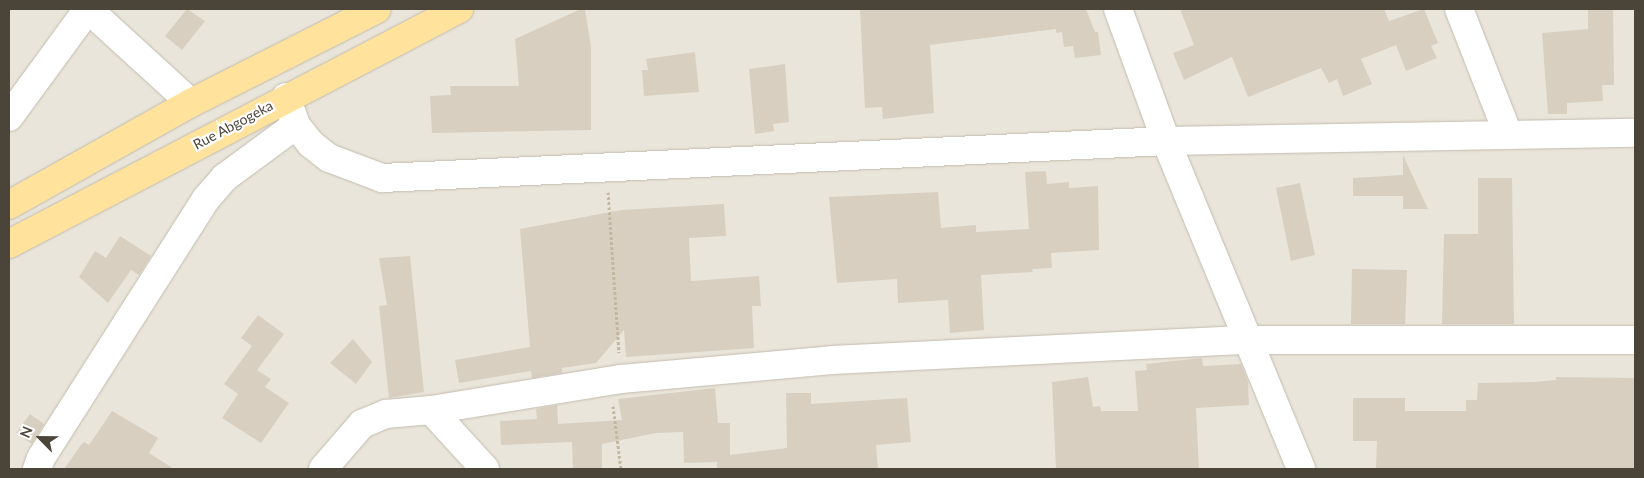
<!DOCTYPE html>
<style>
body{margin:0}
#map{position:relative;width:1644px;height:478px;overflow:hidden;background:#f6f3ec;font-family:Lato,sans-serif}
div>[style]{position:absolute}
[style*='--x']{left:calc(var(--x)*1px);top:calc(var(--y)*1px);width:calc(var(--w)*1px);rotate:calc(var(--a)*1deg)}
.residential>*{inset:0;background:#eae5da}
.building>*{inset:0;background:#d8cfc1}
.path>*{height:3px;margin-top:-1.5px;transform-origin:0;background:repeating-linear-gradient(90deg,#c4b79f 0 2.5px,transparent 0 5px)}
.roads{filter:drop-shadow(0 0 1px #c2bbae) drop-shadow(0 0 1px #c2bbae)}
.minor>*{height:28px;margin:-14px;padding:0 14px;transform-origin:14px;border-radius:14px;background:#fff}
.major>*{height:28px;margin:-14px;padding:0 14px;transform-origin:14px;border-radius:14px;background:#ffe39c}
span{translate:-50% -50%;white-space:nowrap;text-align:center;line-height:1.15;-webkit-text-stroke:4.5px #fff;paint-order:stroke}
.street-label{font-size:14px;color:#4b4439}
.frame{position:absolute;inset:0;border:10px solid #4b4439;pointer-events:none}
.north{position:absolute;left:15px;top:413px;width:50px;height:50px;-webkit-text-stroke:4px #fff;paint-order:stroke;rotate:293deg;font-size:14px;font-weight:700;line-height:20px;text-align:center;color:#4b4439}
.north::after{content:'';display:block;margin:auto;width:18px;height:22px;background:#4b4439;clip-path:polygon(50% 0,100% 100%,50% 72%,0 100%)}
</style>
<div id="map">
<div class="residential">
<div style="clip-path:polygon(9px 9px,1635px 9px,1635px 469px,9px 469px)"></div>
</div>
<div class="building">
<div style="clip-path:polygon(187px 9px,205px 21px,182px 50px,165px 36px)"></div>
<div style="clip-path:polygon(581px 9px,585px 9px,591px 47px,591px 130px,432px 133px,430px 96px,451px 95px,450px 86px,519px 86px,515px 39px)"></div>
<div style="clip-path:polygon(860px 9px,1086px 9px,1095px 32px,1098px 32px,1101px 55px,1075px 58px,1073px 46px,1064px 47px,1062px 32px,1056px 33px,1056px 29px,930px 45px,934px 113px,883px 119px,882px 107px,865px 108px)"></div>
<div style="clip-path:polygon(1180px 9px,1384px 9px,1389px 21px,1424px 9px,1438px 43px,1431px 46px,1437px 58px,1406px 71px,1396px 45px,1361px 59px,1372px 84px,1343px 96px,1337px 79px,1329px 83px,1321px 68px,1248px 97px,1232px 57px,1184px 80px,1173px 53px,1194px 45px)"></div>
<div style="clip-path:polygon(1588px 9px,1613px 9px,1614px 85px,1602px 85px,1603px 101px,1567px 103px,1567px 114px,1548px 114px,1542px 33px,1588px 29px)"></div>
<div style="clip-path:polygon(695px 52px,699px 92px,644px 96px,642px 70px,648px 70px,646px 59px)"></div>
<div style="clip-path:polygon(785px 64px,789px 122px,773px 124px,774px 131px,755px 134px,749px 69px)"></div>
<div style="clip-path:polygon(1403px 155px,1428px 209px,1403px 209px,1403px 196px,1353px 196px,1353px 178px,1403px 175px)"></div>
<div style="clip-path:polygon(1046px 171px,1047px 184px,1069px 182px,1069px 188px,1098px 186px,1099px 250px,1051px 253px,1052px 268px,1032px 269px,1033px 272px,981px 275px,984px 330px,950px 333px,948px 300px,898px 303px,897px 279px,837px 283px,829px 197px,938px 192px,941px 228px,976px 225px,976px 232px,1029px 229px,1025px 172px)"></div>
<div style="clip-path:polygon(1478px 178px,1512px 178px,1514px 324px,1442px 324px,1444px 234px,1478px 234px)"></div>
<div style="clip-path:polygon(1300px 183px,1315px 255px,1291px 261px,1276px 188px)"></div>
<div style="clip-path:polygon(724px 204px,726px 236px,689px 238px,691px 281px,759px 276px,761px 306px,752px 306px,754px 348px,626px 357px,624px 330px,596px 363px,562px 368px,562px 373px,532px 378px,531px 371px,459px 383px,455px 360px,530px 347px,520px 229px,621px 210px)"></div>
<div style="clip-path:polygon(120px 236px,151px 256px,139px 275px,131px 270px,108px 303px,79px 277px,95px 251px,106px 258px)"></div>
<div style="clip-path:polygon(410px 256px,424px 392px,389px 398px,379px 306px,387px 305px,379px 258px)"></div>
<div style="clip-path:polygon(1352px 269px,1407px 270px,1405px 324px,1351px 324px)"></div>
<div style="clip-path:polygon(258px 315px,284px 334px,257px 370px,271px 379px,265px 387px,289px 403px,261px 443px,222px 418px,238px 394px,224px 384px,252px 346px,241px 338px)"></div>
<div style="clip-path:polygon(353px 339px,372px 362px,356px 384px,330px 363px)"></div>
<div style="clip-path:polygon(1202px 358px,1203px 366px,1241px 364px,1248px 382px,1249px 405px,1196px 408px,1199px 469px,1056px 469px,1052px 382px,1088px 377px,1093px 407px,1100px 406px,1101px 411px,1138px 411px,1135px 371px,1147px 370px,1146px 364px)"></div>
<div style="clip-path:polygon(1556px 377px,1635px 378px,1635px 469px,1376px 469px,1377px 441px,1353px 441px,1353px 398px,1405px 398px,1405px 411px,1466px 411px,1466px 400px,1477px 400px,1478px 383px,1534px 382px,1556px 380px)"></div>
<div style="clip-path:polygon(715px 388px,718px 423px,730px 423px,730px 455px,787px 448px,786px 393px,811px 393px,811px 404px,907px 398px,911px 442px,876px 445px,878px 469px,717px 469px,717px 462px,684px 463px,683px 432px,656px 433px,602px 444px,602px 469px,573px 469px,572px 442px,501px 445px,500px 421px,537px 419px,536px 409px,557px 405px,558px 424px,622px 420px,618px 399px)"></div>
<div style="clip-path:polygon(112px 411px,158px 438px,149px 453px,174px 469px,64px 469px,81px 445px,84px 442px,89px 445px)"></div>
<div style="clip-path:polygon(30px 414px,44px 424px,32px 444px,16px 433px)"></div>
</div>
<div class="path">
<div style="--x:608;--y:192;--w:161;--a:86.1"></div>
<div style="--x:613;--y:406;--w:64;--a:82.8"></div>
</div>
<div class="roads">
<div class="minor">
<div style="--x:88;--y:9;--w:139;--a:42.4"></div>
<div style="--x:1118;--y:9;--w:140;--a:70"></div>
<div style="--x:1166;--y:141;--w:355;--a:67.6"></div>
<div style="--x:1459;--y:9;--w:134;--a:68.6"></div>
<div style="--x:286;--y:97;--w:30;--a:70"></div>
<div style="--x:296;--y:125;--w:24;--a:52"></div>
<div style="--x:311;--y:144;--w:23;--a:38"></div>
<div style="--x:329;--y:158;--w:57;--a:20.7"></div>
<div style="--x:382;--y:178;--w:785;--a:-2.7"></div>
<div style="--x:1166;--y:141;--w:469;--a:-1"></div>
<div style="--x:9;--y:117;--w:134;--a:-53.8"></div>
<div style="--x:431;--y:410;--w:80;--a:47.5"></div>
<div style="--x:37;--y:469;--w:12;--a:-70"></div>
<div style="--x:41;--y:458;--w:307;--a:-57.5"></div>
<div style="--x:206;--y:199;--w:28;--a:-49"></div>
<div style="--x:224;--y:178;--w:89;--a:-36.4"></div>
<div style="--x:323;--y:469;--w:60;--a:-49.1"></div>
<div style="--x:362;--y:424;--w:26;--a:-23"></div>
<div style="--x:386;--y:414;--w:45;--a:-5.1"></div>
<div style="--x:431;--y:410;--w:193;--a:-9.3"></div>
<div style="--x:621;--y:379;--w:212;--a:-5.1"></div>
<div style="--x:832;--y:360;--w:416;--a:-2.8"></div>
<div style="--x:1248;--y:340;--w:387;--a:0"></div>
</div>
<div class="major">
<div style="--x:9;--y:205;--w:209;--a:-29.3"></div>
<div style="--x:191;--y:103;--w:208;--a:-26.8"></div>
<div style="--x:9;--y:244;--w:508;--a:-27.57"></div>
</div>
</div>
<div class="street-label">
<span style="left:233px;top:125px;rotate:-28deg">Rue Abgogeka</span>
</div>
<div class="frame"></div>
<div class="north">N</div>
</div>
